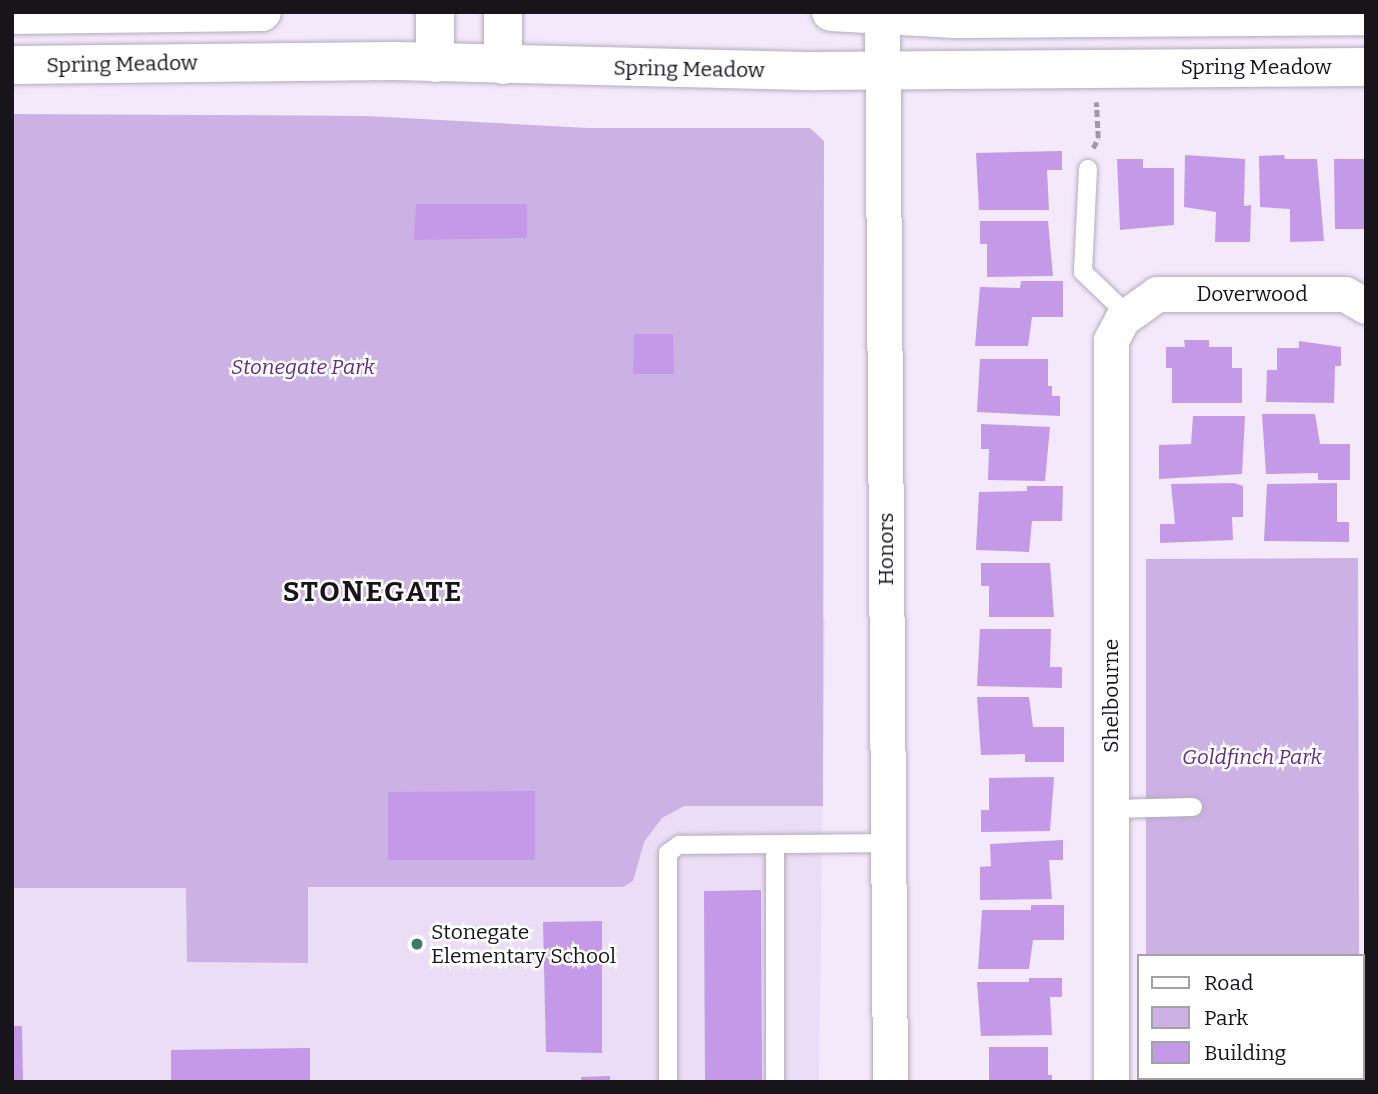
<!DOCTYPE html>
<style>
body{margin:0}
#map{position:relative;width:1378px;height:1094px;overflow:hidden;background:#f3e9fb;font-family:Bitter,serif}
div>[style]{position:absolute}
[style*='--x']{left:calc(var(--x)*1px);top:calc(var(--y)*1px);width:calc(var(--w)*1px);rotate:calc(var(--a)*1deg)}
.built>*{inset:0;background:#eaddf5}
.green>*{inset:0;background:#ccb1e4}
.building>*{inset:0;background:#c499e7}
.path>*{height:4.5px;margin-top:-2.25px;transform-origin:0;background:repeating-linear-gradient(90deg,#a098a6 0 7px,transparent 0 10.5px)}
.roads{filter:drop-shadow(0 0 2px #b4abbc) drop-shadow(0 0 2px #b4abbc)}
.service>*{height:18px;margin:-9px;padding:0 9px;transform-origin:9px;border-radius:9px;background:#fff}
.minor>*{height:35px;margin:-17.5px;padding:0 17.5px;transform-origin:17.5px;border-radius:17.5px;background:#fff}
.tertiary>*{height:38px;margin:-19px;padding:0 19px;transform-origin:19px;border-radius:19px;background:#fff}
.dots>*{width:19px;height:19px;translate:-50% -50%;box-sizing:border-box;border:4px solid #fff;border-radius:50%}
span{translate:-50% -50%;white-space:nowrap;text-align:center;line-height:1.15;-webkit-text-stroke:5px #fff;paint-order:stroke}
.street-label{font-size:21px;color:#17141a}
.park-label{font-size:21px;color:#622c87;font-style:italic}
.poi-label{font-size:21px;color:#17141a}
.left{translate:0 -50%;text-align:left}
.district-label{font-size:28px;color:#17141a;font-weight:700;letter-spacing:2px}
.frame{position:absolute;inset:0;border:14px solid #17141a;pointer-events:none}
.legend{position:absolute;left:1137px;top:954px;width:228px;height:126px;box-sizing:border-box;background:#fff;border:2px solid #a2a1a3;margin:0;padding:9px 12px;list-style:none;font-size:21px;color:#17141a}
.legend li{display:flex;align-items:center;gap:14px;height:35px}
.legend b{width:35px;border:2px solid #a2a1a3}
</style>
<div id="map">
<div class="built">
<div style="clip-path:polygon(12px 618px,825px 618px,819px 1082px,12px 1082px)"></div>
</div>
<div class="green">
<div style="clip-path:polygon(12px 114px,367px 116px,588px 128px,810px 128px,824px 141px,823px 806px,684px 806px,662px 818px,644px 842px,633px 881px,623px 887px,308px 887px,308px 963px,187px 962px,186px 888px,12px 888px)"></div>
<div style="clip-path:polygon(1358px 558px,1359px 956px,1146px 956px,1146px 559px)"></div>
</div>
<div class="building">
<div style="clip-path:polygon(1062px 151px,1062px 170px,1047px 170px,1049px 210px,979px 210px,976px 153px)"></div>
<div style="clip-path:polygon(1185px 155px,1245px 159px,1244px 206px,1251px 205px,1250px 242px,1215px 242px,1216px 212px,1184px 207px)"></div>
<div style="clip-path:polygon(1284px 155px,1285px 159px,1317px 159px,1324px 241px,1290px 242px,1290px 209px,1260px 207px,1259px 156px)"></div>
<div style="clip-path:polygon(1117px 159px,1143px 159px,1143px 168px,1174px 168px,1174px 225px,1120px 230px)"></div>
<div style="clip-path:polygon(1334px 159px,1366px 159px,1366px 229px,1335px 229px)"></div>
<div style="clip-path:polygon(416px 204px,527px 204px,527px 238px,414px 240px)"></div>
<div style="clip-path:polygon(980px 221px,1048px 221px,1053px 276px,987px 277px,987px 244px,980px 244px)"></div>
<div style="clip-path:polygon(1021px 281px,1063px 281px,1063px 317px,1032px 317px,1028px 346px,975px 346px,980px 287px,1020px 288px)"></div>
<div style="clip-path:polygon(634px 334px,673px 334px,674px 374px,633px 374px)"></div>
<div style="clip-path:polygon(1184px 340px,1209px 340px,1209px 347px,1232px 347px,1232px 368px,1242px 368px,1242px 403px,1172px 403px,1172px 368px,1166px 368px,1166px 347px,1185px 347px)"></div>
<div style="clip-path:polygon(1299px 341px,1341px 347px,1341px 366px,1335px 366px,1334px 403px,1266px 402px,1267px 370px,1277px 370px,1277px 348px,1299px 348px)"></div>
<div style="clip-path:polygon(980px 359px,1048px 359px,1048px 386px,1052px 386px,1052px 396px,1060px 396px,1060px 416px,977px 412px)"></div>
<div style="clip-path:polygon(1262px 414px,1315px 414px,1320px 444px,1350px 444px,1350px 480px,1318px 480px,1318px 473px,1266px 474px)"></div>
<div style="clip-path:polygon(1193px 416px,1245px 416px,1242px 474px,1159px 479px,1159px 445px,1191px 444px)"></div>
<div style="clip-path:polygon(981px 424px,1050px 427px,1045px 481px,988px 480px,989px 449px,981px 449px)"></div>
<div style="clip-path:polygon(1234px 483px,1243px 486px,1243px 517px,1232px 517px,1233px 540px,1160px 543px,1160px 524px,1175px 524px,1171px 484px)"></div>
<div style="clip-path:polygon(1337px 483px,1337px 522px,1349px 522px,1349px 542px,1264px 541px,1267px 484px)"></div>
<div style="clip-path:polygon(1027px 486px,1063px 486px,1062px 521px,1032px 521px,1029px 552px,976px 550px,979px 492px,1027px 491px)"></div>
<div style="clip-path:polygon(981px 563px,1050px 563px,1054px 617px,989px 617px,989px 586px,981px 586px)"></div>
<div style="clip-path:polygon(980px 629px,1051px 629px,1050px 667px,1062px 667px,1062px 688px,977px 686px)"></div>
<div style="clip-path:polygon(977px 697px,1029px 697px,1033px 727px,1064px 727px,1064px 762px,1025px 762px,1025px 754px,981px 755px)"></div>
<div style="clip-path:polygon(1054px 777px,1050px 831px,981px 832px,981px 810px,989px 810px,989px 778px)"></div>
<div style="clip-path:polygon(535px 791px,535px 860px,388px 860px,388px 792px)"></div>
<div style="clip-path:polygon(1063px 840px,1063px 860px,1049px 860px,1052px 899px,980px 900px,980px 867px,991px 866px,990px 844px)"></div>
<div style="clip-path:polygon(761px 890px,762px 1082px,705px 1082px,704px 891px)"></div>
<div style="clip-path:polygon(1031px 905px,1064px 905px,1064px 940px,1033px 940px,1029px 969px,978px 969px,982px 910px,1031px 910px)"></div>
<div style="clip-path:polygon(602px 921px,602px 1053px,546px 1052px,543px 922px)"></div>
<div style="clip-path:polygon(1029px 978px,1062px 978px,1062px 997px,1050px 997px,1052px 1035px,981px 1036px,977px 982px,1029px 982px)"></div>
<div style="clip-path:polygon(12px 1026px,22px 1026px,23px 1082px,12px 1082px)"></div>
<div style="clip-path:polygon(989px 1047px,1048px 1047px,1048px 1075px,1052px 1075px,1052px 1082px,989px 1082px)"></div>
<div style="clip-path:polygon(310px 1048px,310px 1082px,171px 1082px,171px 1050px)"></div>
<div style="clip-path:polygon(610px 1076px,610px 1082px,581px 1082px,581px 1077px)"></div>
<div style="clip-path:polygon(1161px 1078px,1234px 1078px,1234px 1082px,1161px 1082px)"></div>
<div style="clip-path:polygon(1265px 1078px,1351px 1078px,1351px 1082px,1265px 1082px)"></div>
</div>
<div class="path">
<div style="--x:1093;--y:148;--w:11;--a:-63"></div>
<div style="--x:1098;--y:138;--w:36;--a:-93"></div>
</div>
<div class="roads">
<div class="service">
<div style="--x:1088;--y:169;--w:103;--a:92.8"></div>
<div style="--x:1083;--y:272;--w:61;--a:43.7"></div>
<div style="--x:1111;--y:809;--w:82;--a:-1.4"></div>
<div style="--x:775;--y:846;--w:236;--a:90"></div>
<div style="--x:668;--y:1082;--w:229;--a:-90"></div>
<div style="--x:668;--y:853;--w:14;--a:-36"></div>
<div style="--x:679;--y:845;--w:209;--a:-0.5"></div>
</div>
<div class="minor">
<div style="--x:882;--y:16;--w:1066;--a:89.57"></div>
<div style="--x:1111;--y:1082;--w:742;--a:-90"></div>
<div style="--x:1111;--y:340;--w:24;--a:-62"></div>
<div style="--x:1122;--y:319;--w:43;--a:-35.5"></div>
<div style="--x:1157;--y:294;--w:188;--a:0"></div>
<div style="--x:1345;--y:294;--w:24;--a:30"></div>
</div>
<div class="tertiary">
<div style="--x:435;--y:12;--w:51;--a:90"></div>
<div style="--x:503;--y:12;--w:53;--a:90"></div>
<div style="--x:831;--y:12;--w:124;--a:3.2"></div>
<div style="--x:955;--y:19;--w:411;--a:-0.4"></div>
<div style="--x:12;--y:15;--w:250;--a:-0.7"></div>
<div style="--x:12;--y:65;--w:382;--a:-0.6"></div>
<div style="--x:394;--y:61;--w:421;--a:1.4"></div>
<div style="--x:815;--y:71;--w:551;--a:-0.42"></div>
</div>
</div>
<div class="dots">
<div style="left:417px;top:944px;background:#3e7b67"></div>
</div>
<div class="street-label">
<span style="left:122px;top:64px;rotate:-1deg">Spring Meadow</span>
<span style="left:1256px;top:67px">Spring Meadow</span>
<span style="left:689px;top:69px;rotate:1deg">Spring Meadow</span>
<span style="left:1252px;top:294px">Doverwood</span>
<span style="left:886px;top:549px;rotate:-90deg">Honors</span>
<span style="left:1111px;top:696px;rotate:-90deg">Shelbourne</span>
</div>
<div class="park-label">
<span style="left:303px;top:367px">Stonegate Park</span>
<span style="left:1252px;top:757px">Goldfinch Park</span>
</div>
<div class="poi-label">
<span class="left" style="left:431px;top:944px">Stonegate<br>Elementary School</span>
</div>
<div class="district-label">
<span style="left:373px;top:592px">STONEGATE</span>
</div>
<div class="frame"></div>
<ul class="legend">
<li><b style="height:9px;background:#fff"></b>Road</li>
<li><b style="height:19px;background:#ccb1e4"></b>Park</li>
<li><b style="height:19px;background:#c499e7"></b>Building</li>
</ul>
</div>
